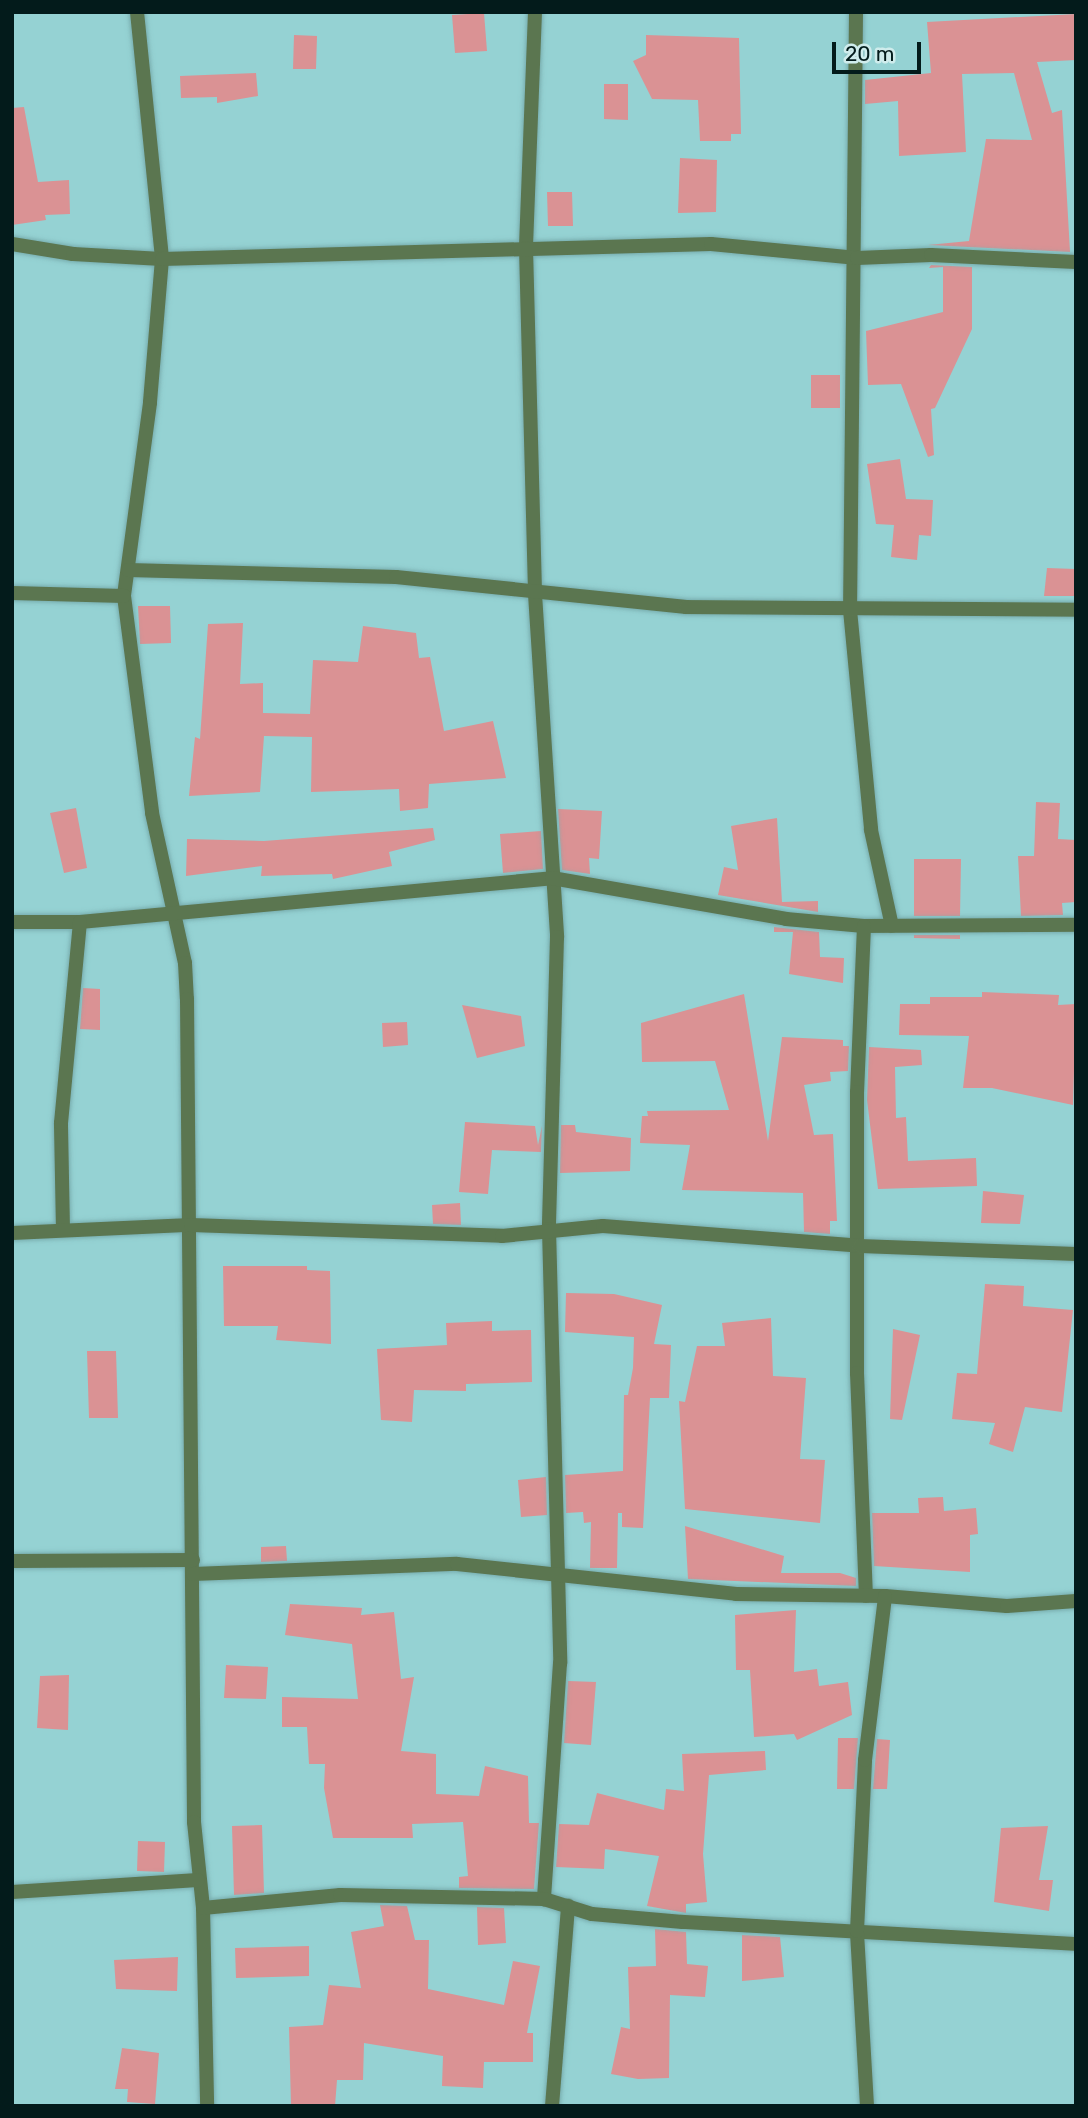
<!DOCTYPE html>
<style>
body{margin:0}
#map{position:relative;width:1088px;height:2118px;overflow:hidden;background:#95d2d3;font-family:Rubik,sans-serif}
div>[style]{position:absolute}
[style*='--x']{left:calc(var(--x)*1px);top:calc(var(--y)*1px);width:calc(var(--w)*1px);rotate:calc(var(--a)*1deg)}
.building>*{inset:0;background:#da9294}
.roads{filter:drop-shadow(0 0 2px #78adae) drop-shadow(0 0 2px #78adae)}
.minor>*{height:14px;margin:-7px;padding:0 7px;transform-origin:7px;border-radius:7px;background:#5b7650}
span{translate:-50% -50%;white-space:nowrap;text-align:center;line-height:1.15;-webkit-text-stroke:6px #cfecec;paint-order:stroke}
.frame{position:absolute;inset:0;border:14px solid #031b1b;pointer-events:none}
.scale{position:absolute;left:832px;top:42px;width:89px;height:32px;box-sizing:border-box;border:4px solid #031b1b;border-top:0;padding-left:9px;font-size:21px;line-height:24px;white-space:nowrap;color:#031b1b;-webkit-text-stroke:5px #cfecec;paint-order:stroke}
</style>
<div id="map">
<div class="building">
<div style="clip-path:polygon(484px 13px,487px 51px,455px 53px,452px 15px)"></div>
<div style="clip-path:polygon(1076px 14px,1076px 60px,1037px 62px,1052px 113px,1062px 110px,1070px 252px,928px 245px,969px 241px,986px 139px,1032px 140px,1014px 73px,962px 74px,966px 152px,899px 156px,898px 101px,865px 104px,865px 80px,931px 73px,927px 22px)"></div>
<div style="clip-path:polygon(294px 35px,317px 36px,316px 69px,293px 69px)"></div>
<div style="clip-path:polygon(646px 35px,739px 38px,741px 134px,731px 134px,731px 141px,700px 141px,698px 100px,652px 99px,633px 61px,646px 55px)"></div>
<div style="clip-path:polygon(256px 73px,258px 96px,217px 103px,217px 97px,181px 98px,180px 76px)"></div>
<div style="clip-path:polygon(604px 84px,628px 84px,628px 120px,604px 119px)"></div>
<div style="clip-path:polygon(24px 107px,38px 182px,69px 180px,70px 214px,45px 215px,46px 220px,12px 225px,12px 108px)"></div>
<div style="clip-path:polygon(680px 158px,717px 160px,716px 212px,678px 213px)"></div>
<div style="clip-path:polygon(547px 192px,572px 192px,573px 226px,548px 226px)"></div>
<div style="clip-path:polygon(931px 265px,972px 267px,972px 329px,935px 408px,931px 409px,934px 455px,928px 457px,901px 384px,868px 385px,866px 331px,943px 312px,943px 267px,929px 268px)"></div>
<div style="clip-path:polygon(811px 375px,840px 375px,840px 408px,811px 408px)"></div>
<div style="clip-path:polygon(900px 459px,906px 499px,933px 500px,931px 536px,919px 535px,917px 560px,891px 557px,894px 525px,876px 524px,867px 464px)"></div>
<div style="clip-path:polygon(1047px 568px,1076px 569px,1076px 596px,1044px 596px)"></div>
<div style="clip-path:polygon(138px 606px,170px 606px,171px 643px,140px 644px)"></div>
<div style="clip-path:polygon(243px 623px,240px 684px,263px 683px,263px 713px,310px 714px,313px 660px,358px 662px,363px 626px,416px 633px,419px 658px,430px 657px,444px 731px,493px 721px,506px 778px,429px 784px,428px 808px,400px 811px,399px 789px,311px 792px,312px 737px,264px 736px,260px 792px,189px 796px,195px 737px,200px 739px,208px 624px)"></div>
<div style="clip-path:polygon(1036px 802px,1060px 803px,1058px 839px,1076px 840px,1076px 902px,1062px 903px,1063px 915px,1021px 916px,1018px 856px,1034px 856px)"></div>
<div style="clip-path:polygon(76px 808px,87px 868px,64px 873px,50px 813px)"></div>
<div style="clip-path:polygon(558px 809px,602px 811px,599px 859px,589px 858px,590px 874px,562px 870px)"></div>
<div style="clip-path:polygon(777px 818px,782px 902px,818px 901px,818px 912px,718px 895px,724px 867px,738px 870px,731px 826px)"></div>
<div style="clip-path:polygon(433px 828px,435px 840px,389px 852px,392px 866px,333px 879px,332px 874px,261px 876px,262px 866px,186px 876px,187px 839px,264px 841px)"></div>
<div style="clip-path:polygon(541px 831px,543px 869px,503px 873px,500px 834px)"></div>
<div style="clip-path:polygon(914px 859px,961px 859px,960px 916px,914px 916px)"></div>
<div style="clip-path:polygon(774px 927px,819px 932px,820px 957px,844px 958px,843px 983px,789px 974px,793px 932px,774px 932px)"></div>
<div style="clip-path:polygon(914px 935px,960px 935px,960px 939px,914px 938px)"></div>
<div style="clip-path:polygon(83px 988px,100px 989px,100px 1030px,80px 1029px)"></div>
<div style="clip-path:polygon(982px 992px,1059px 995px,1058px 1005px,1076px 1004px,1073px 1105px,992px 1088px,963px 1088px,969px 1036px,899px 1035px,900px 1004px,930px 1004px,930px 997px,982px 997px)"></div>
<div style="clip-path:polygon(744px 994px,768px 1141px,782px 1037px,843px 1040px,843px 1046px,849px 1046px,848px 1071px,830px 1072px,831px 1081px,804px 1085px,814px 1135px,833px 1134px,837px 1221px,830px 1221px,830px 1234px,804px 1232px,803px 1193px,682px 1190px,690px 1145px,640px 1143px,642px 1116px,648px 1116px,647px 1111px,729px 1110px,715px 1061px,642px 1062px,641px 1023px)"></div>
<div style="clip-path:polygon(462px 1005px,521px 1016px,525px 1046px,477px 1058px)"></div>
<div style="clip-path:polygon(407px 1022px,408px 1045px,383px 1047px,382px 1023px)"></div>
<div style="clip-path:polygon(869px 1047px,921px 1050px,922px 1065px,895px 1067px,896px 1118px,906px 1117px,908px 1161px,976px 1158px,977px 1186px,878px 1189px,867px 1100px)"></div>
<div style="clip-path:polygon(465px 1122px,535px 1126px,538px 1145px,542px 1126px,541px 1152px,492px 1150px,488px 1194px,459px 1192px)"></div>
<div style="clip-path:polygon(561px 1125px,575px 1125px,576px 1132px,631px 1138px,630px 1171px,560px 1173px)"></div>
<div style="clip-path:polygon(983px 1191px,1024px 1195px,1020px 1224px,981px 1223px)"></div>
<div style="clip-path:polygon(460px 1203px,461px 1225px,433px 1224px,432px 1205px)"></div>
<div style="clip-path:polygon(223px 1266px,307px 1266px,307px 1270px,330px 1271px,331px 1344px,276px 1340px,278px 1326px,224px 1326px)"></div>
<div style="clip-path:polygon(985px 1284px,1024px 1286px,1023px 1306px,1073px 1310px,1062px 1412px,1025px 1407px,1013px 1452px,989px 1444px,995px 1423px,952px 1419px,957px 1373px,977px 1374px)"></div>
<div style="clip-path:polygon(566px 1293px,614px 1294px,662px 1305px,654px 1344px,671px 1345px,669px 1398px,650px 1398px,643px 1528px,622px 1527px,622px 1513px,618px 1513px,617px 1568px,590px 1568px,591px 1522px,584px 1523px,583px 1512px,566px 1513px,565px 1475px,623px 1471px,624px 1395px,628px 1395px,633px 1368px,634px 1337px,565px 1332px)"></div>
<div style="clip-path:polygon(771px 1318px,773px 1376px,806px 1378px,800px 1459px,825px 1460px,820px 1523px,685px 1509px,679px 1401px,685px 1402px,697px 1346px,725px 1346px,722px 1323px)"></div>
<div style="clip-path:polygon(492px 1321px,492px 1331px,531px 1330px,532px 1382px,466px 1384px,466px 1391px,414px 1390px,412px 1422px,381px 1420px,377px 1349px,447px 1345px,446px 1323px)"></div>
<div style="clip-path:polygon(893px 1329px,920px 1335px,902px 1420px,890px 1419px)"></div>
<div style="clip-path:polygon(87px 1351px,116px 1351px,118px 1418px,89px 1418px)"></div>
<div style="clip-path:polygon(546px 1477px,547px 1515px,521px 1517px,518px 1480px)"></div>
<div style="clip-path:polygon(943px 1497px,944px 1511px,976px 1508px,978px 1534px,970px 1535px,970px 1572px,874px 1566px,872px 1513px,919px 1513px,918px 1498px)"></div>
<div style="clip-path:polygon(685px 1526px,784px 1556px,781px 1573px,840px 1573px,856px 1578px,856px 1586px,688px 1579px)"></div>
<div style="clip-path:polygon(286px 1546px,287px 1561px,261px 1562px,261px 1547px)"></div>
<div style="clip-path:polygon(290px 1604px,362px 1608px,361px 1615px,394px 1612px,401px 1679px,414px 1677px,401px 1751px,436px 1754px,436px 1794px,479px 1796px,485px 1766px,528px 1776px,529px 1823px,539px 1823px,534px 1889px,459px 1888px,459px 1877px,468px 1876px,463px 1822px,412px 1824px,413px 1838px,333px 1838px,324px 1788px,325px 1764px,309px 1764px,307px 1727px,282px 1727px,282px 1697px,358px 1699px,352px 1644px,285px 1635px)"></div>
<div style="clip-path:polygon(796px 1610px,794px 1672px,817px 1669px,819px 1686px,848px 1682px,852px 1715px,797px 1740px,794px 1734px,754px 1737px,750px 1670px,736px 1670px,735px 1615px)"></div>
<div style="clip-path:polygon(226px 1665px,268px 1667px,266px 1699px,224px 1698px)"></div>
<div style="clip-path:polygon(69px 1675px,68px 1730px,37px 1728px,40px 1676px)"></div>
<div style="clip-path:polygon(568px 1681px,596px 1682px,591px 1745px,564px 1743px)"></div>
<div style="clip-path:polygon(838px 1738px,858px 1738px,854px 1789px,837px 1789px)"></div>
<div style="clip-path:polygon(877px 1739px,890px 1740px,887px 1789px,873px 1789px)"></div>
<div style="clip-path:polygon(765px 1751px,766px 1770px,709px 1775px,703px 1854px,707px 1902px,686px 1904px,686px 1913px,647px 1906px,659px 1856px,605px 1849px,604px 1869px,556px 1867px,559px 1824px,589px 1825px,597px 1793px,664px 1810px,666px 1789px,684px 1791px,682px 1754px)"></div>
<div style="clip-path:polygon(262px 1825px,264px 1893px,234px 1895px,232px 1826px)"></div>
<div style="clip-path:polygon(1048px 1826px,1039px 1880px,1053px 1880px,1049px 1911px,994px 1902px,1001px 1828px)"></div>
<div style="clip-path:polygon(138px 1841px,165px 1842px,164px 1872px,137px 1871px)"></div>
<div style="clip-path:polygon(380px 1905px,407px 1906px,415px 1940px,429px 1940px,428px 1989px,504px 2005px,513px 1961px,540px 1966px,527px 2033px,533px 2033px,533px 2062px,484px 2062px,483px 2088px,442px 2086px,443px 2056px,364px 2043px,363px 2080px,337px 2080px,335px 2106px,291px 2106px,289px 2027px,323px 2025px,329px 1985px,361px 1988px,351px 1932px,384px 1926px)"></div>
<div style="clip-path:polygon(477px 1907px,504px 1908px,506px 1943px,478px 1945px)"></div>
<div style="clip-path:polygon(655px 1929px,686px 1932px,687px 1964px,708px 1966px,705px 1997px,670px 1995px,669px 2078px,638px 2079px,611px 2074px,621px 2027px,630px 2029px,628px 1967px,656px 1966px)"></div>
<div style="clip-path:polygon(742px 1935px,780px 1937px,784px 1977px,742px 1981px)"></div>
<div style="clip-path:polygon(309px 1946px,309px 1976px,236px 1978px,235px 1948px)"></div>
<div style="clip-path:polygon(178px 1957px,177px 1991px,116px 1989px,114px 1960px)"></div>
<div style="clip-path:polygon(122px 2048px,159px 2053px,155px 2104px,127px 2102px,128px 2089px,115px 2089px)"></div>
</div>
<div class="roads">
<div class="minor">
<div style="--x:137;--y:12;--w:248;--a:84.2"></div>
<div style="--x:162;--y:259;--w:144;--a:94.8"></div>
<div style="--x:150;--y:403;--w:195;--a:97.7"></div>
<div style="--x:124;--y:596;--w:219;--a:82.6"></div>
<div style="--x:152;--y:813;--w:154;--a:77.6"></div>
<div style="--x:185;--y:963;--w:36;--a:87"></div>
<div style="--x:187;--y:999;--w:823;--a:89.51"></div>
<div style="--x:194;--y:1822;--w:86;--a:84"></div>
<div style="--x:203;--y:1908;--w:198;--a:88.8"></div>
<div style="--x:535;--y:12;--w:236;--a:92.2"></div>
<div style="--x:526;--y:248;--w:346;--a:88.5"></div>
<div style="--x:535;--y:594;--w:344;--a:86.3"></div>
<div style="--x:557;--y:937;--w:292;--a:91.6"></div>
<div style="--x:549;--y:1229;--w:434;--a:88.5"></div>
<div style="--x:560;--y:1663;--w:237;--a:93.9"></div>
<div style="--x:856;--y:12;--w:598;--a:90.57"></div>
<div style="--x:850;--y:610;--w:221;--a:84.5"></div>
<div style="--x:871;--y:830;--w:98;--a:77.7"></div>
<div style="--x:12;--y:244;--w:62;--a:9.3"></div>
<div style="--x:73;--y:254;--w:89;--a:3.2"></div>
<div style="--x:162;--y:259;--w:549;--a:-1.57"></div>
<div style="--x:711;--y:244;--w:147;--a:5.5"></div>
<div style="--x:857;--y:258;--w:74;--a:-2.3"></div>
<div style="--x:931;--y:255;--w:145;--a:2.8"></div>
<div style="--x:128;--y:570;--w:268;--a:1.5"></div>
<div style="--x:396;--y:577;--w:292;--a:5.9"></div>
<div style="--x:686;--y:607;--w:390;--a:0.4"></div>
<div style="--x:12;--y:593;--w:112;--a:1.5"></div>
<div style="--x:12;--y:922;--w:68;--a:0"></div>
<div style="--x:80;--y:922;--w:474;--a:-5.3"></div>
<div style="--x:552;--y:878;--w:238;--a:9.9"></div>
<div style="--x:786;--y:919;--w:78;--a:5.1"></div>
<div style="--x:864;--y:926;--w:212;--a:-0.3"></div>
<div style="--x:864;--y:926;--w:166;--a:92.4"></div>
<div style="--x:857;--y:1092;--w:281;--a:90"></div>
<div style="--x:857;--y:1373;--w:223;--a:87.7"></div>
<div style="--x:63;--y:1230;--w:107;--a:-91.1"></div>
<div style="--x:61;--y:1123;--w:202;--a:-84.6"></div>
<div style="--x:12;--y:1233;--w:179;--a:-2.6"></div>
<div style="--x:191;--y:1225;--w:311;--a:2"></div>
<div style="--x:502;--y:1236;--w:101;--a:-5.7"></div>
<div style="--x:603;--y:1226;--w:258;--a:4.4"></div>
<div style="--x:860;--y:1246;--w:216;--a:2.1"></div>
<div style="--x:12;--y:1561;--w:181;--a:-0.3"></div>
<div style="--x:193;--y:1574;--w:264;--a:-2.2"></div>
<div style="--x:457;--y:1564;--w:281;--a:6.1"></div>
<div style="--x:736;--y:1594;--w:149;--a:0.8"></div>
<div style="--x:885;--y:1596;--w:122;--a:4.7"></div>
<div style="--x:1007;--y:1606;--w:69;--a:-4.1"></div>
<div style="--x:12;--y:1892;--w:186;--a:-3.7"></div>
<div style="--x:203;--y:1908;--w:138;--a:-5.4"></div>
<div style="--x:340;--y:1895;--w:204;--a:1.1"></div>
<div style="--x:544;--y:1899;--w:50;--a:17.4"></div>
<div style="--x:592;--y:1914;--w:91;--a:5"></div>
<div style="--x:683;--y:1922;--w:394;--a:3.2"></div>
<div style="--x:552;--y:2106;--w:201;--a:-85.4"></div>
<div style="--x:867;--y:2106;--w:175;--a:-93.3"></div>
<div style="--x:857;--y:1931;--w:171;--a:-87.3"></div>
<div style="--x:865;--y:1760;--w:165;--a:-83"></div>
</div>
</div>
<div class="frame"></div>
<div class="scale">20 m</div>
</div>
